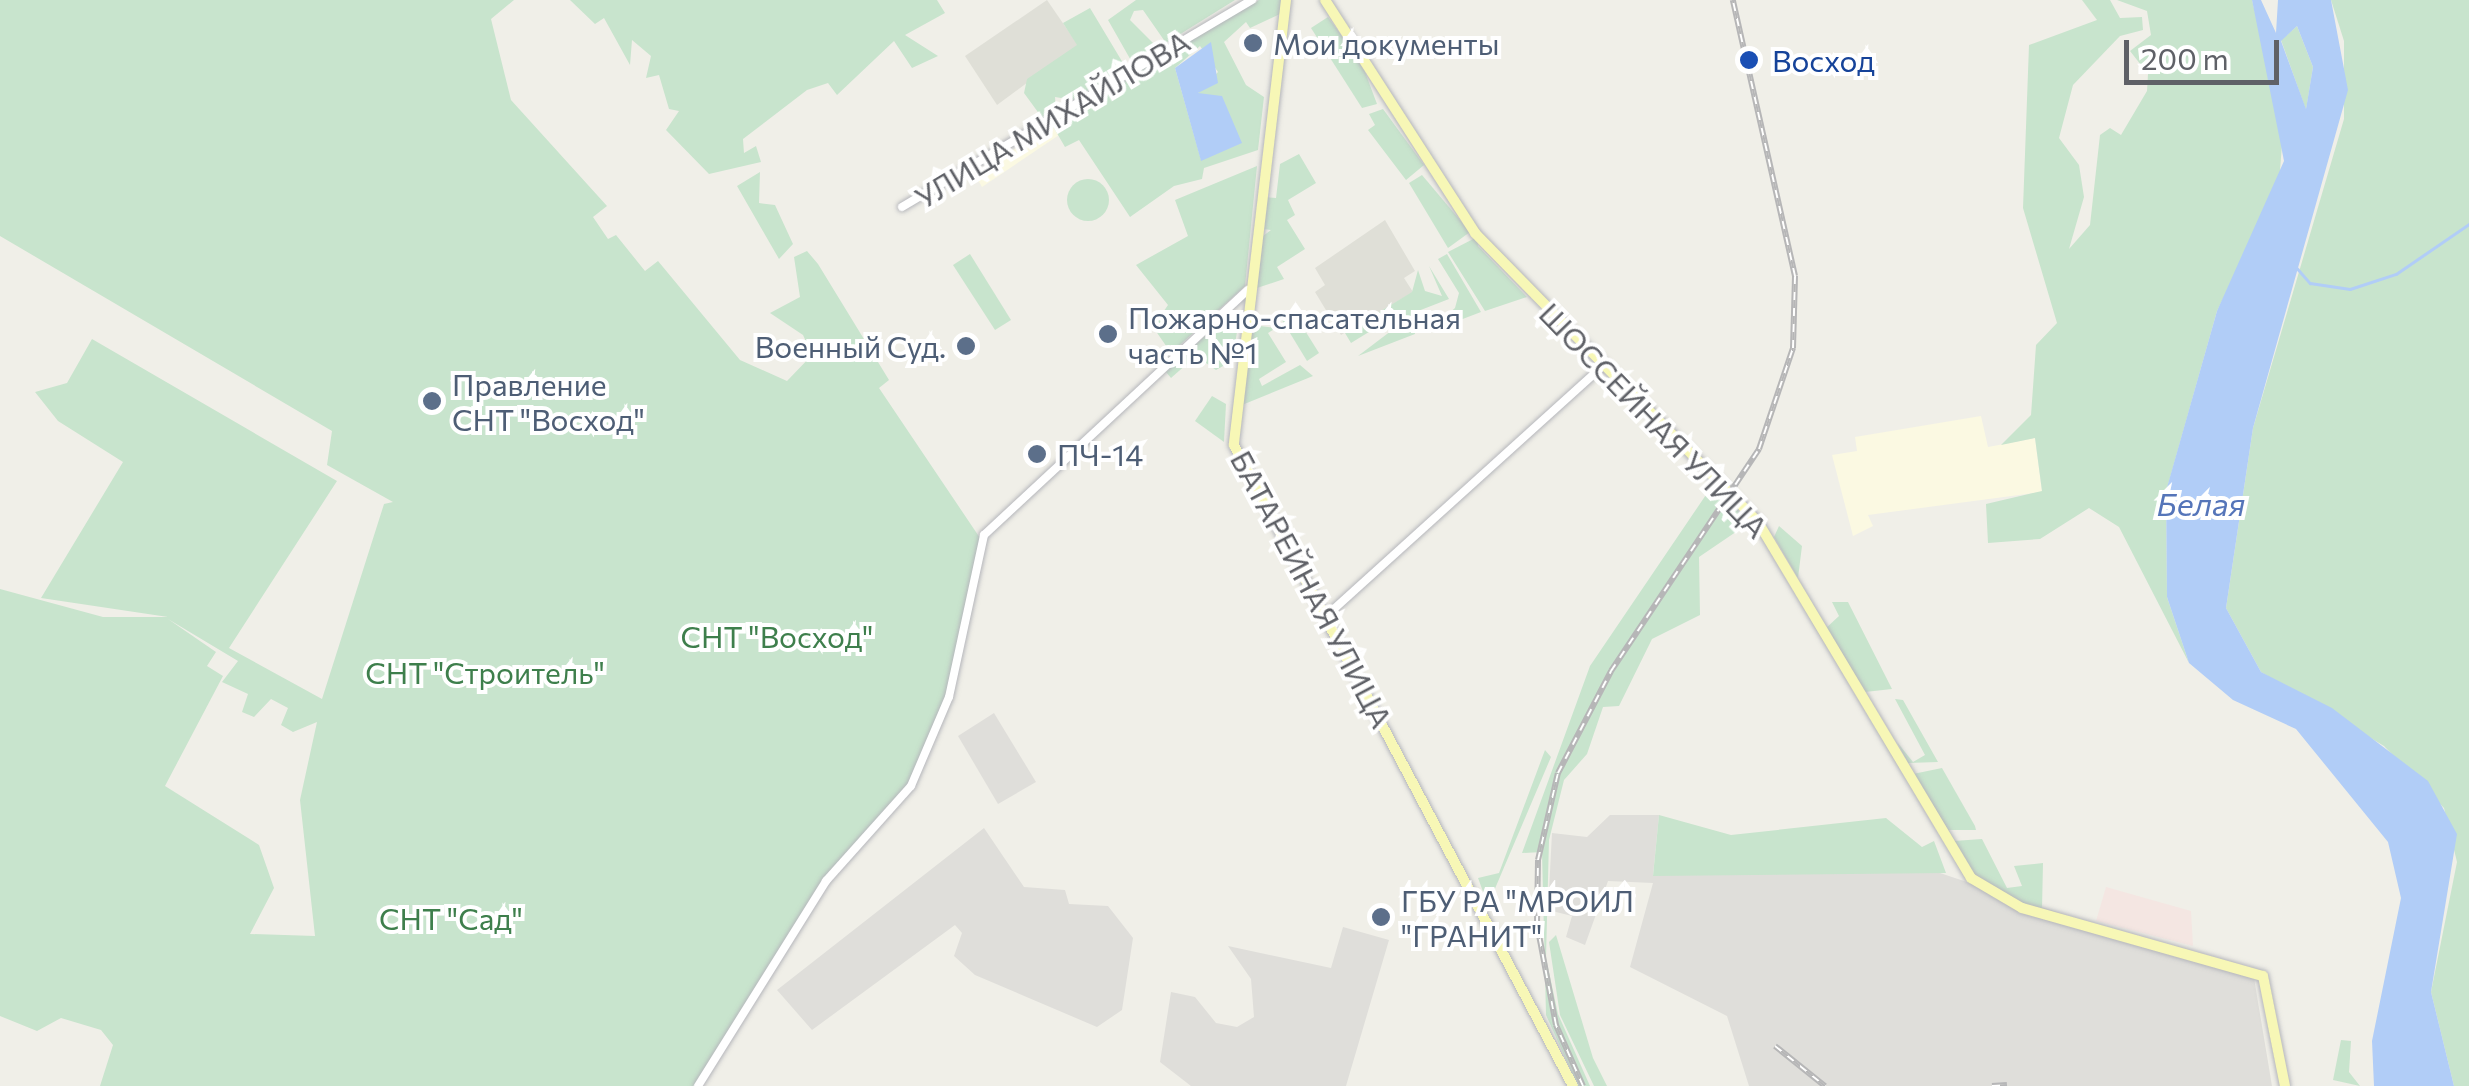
<!DOCTYPE html>
<meta charset="utf-8">
<style>
body{margin:0}
#map{position:relative;width:2469px;height:1086px;overflow:hidden;background:#f0efe8;font-family:Commissioner,sans-serif}
div>[style]{position:absolute}
[style*='--x']{left:calc(var(--x)*1px);top:calc(var(--y)*1px);width:calc(var(--w)*1px);rotate:calc(var(--a)*1deg)}
.commercial>*{inset:0;background:#fbf9e2}
.industrial>*{inset:0;background:#dfdeda}
.education>*{inset:0;background:#dfdfd7}
.medical>*{inset:0;background:#f4e6e2}
.green>*{inset:0;background:#c8e4cd}
.round{border-radius:50%}
.water>*{inset:0;background:#b1cdf7}
.stream>*{height:2.5px;margin:-1.25px;padding:0 1.25px;transform-origin:1.25px;border-radius:1.25px;background:#b1cdf7}
.roads{filter:drop-shadow(0 0 2px #b5b6bb) drop-shadow(0 0 2px #b5b6bb)}
.minor>*{height:8px;margin:-4px;padding:0 4px;transform-origin:4px;border-radius:4px;background:#fff}
.major>*{height:10px;margin:-5px;padding:0 5px;transform-origin:5px;border-radius:5px;background:#f7f7b6}
.rail>*{height:6px;margin-top:-3px;transform-origin:0;background:repeating-linear-gradient(90deg,#fff 0 8px,#b6b6b7 0 16px);box-sizing:border-box;border-block:2px solid #b6b6b7}
.dots>*{width:28px;height:28px;translate:-50% -50%;box-sizing:border-box;border:5px solid #fff;border-radius:50%}
span{translate:-50% -50%;white-space:nowrap;text-align:center;line-height:1.15;-webkit-text-stroke:8px #fff;paint-order:stroke}
.service-label{font-size:30px;color:#4e5e75}
.left{translate:0 -50%;text-align:left}
.right{translate:-100% -50%;text-align:right}
.transit-label{font-size:30px;color:#164399}
.street-label{font-size:30px;color:#5f6167}
.park-label{font-size:30px;color:#3e7f4c}
.water-label{font-size:32px;color:#5575b9;font-style:italic}
.scale{position:absolute;left:2124px;top:40px;width:155px;height:45px;box-sizing:border-box;border:5px solid #5f6167;border-top:0;padding-left:12px;font-size:30px;line-height:35px;white-space:nowrap;color:#5f6167;-webkit-text-stroke:8px #fff;paint-order:stroke}
</style>
<div id="map">
<div class="commercial">
<div style="clip-path:polygon(1056px 124px,1059px 135px,982px 187px,974px 173px)"></div>
<div style="clip-path:polygon(1981px 416px,1988px 447px,2035px 438px,2042px 492px,1868px 515px,1873px 526px,1853px 536px,1832px 455px,1857px 451px,1855px 437px)"></div>
</div>
<div class="industrial">
<div style="clip-path:polygon(994px 713px,1036px 782px,998px 804px,958px 736px)"></div>
<div style="clip-path:polygon(1610px 815px,1659px 815px,1653px 875px,1937px 872px,2254px 978px,2272px 1086px,1749px 1086px,1727px 1016px,1630px 967px,1653px 883px,1608px 881px,1585px 945px,1566px 937px,1572px 916px,1548px 910px,1552px 833px,1587px 837px)"></div>
<div style="clip-path:polygon(984px 828px,1024px 887px,1065px 890px,1069px 904px,1108px 906px,1133px 938px,1122px 1010px,1097px 1027px,975px 975px,954px 956px,962px 933px,955px 925px,812px 1030px,777px 990px)"></div>
<div style="clip-path:polygon(1343px 927px,1389px 940px,1346px 1086px,1191px 1086px,1160px 1062px,1171px 992px,1195px 997px,1216px 1023px,1237px 1027px,1254px 1017px,1251px 979px,1228px 946px,1331px 968px)"></div>
</div>
<div class="education">
<div style="clip-path:polygon(1047px 0,1078px 45px,997px 105px,965px 56px)"></div>
<div style="clip-path:polygon(1385px 220px,1415px 271px,1404px 278px,1413px 292px,1341px 335px,1315px 292px,1325px 285px,1315px 268px)"></div>
</div>
<div class="medical">
<div style="clip-path:polygon(2106px 887px,2191px 911px,2193px 946px,2096px 921px)"></div>
</div>
<div class="green">
<div style="clip-path:polygon(evenodd,0 0,514px 0,491px 19px,511px 100px,607px 206px,593px 217px,608px 239px,616px 235px,645px 271px,658px 261px,740px 360px,787px 381px,812px 355px,803px 335px,770px 313px,800px 297px,794px 257px,807px 251px,818px 264px,889px 380px,879px 388px,980px 538px,949px 697px,911px 786px,826px 881px,698px 1086px,100px 1086px,113px 1045px,101px 1030px,61px 1018px,37px 1031px,0 1016px,0 589px,103px 617px,168px 617px,41px 598px,123px 462px,58px 421px,35px 392px,67px 383px,92px 339px,337px 481px,229px 648px,322px 699px,384px 504px,393px 502px,327px 465px,332px 431px,0 236px,0 0,168px 619px,238px 661px,222px 682px,248px 694px,242px 712px,254px 717px,271px 699px,288px 708px,281px 725px,293px 732px,317px 722px,300px 800px,315px 936px,250px 934px,274px 888px,259px 845px,165px 786px,223px 676px,207px 666px,216px 652px,168px 619px)"></div>
<div style="clip-path:polygon(570px 0,937px 0,945px 13px,905px 35px,938px 56px,912px 68px,894px 41px,837px 95px,828px 83px,807px 90px,743px 139px,744px 153px,756px 146px,761px 162px,709px 174px,666px 130px,679px 111px,669px 109px,659px 75px,646px 78px,651px 56px,632px 40px,630px 65px,604px 18px,595px 24px)"></div>
<div style="clip-path:polygon(1136px 0,1235px 0,1166px 43px,1143px 10px,1134px 11px,1130px 20px,1159px 49px,1133px 64px,1108px 20px)"></div>
<div style="clip-path:polygon(evenodd,1259px 0,1281px 0,1280px 14px,1250px 28px,1246px 22px,1224px 42px,1246px 85px,1264px 97px,1258px 150px,1204px 168px,1202px 179px,1174px 186px,1130px 217px,1079px 140px,1065px 147px,1051px 123px,1259px 0,1200px 46px,1218px 72px,1198px 93px,1201px 160px,1175px 68px,1200px 46px)"></div>
<div style="clip-path:polygon(2082px 0,2110px 0,2120px 18px,2142px 17px,2143px 30px,2120px 36px,2073px 85px,2059px 138px,2079px 165px,2084px 197px,2069px 249px,2090px 225px,2100px 135px,2110px 128px,2121px 135px,2147px 91px,2148px 74px,2130px 51px,2151px 35px,2147px 11px,2117px 0,2252px 0,2283px 131px,2279px 184px,2217px 311px,2166px 492px,2167px 597px,2189px 663px,2119px 527px,2089px 508px,2040px 539px,1988px 543px,1986px 504px,2042px 491px,2035px 438px,2001px 445px,2031px 415px,2036px 345px,2057px 323px,2023px 208px,2029px 45px,2097px 20px)"></div>
<div style="clip-path:polygon(2331px 0,2469px 0,2469px 1086px,2454px 1086px,2431px 992px,2457px 862px,2444px 808px,2384px 746px,2261px 672px,2226px 608px,2253px 428px,2344px 119px,2344px 41px)"></div>
<div style="clip-path:polygon(1090px 8px,1126px 68px,1073px 100px,1055px 97px,1056px 110px,1043px 119px,1024px 93px,1027px 79px,1077px 45px,1063px 23px)"></div>
<div style="clip-path:polygon(1328px 17px,1362px 64px,1377px 104px,1362px 108px,1311px 28px)"></div>
<div style="clip-path:polygon(2297px 26px,2313px 67px,2306px 110px,2281px 40px)"></div>
<div style="clip-path:polygon(1383px 109px,1424px 165px,1406px 180px,1368px 130px,1375px 125px,1369px 114px)"></div>
<div style="clip-path:polygon(1299px 154px,1316px 183px,1288px 200px,1295px 215px,1287px 220px,1305px 249px,1277px 267px,1284px 279px,1257px 288px,1259px 239px,1271px 230px,1263px 229px,1265px 197px,1276px 198px,1280px 164px)"></div>
<div style="clip-path:polygon(1257px 166px,1245px 286px,1171px 353px,1153px 327px,1168px 305px,1136px 265px,1188px 236px,1175px 200px)"></div>
<div style="clip-path:polygon(760px 172px,759px 203px,775px 205px,793px 244px,779px 259px,737px 186px)"></div>
<div style="clip-path:polygon(1422px 175px,1470px 232px,1448px 248px,1409px 183px)"></div>
<div class="round" style="left:1067px;top:179px;width:42px;height:42px"></div>
<div style="clip-path:polygon(1477px 237px,1478px 246px,1527px 297px,1485px 311px,1448px 252px)"></div>
<div style="clip-path:polygon(970px 254px,1011px 320px,995px 330px,953px 265px)"></div>
<div style="clip-path:polygon(1447px 254px,1481px 312px,1426px 333px,1455px 308px,1459px 293px,1438px 259px)"></div>
<div style="clip-path:polygon(1429px 266px,1449px 299px,1413px 313px,1415px 334px,1358px 356px,1408px 318px,1403px 311px,1351px 343px,1345px 333px,1412px 292px,1418px 270px,1425px 291px,1442px 296px)"></div>
<div style="clip-path:polygon(1231px 312px,1240px 315px,1232px 361px,1216px 370px,1196px 356px,1171px 378px,1166px 372px)"></div>
<div style="clip-path:polygon(1294px 313px,1319px 353px,1307px 361px,1282px 320px)"></div>
<div style="clip-path:polygon(1252px 325px,1276px 328px,1268px 333px,1286px 362px,1259px 379px,1262px 386px,1300px 365px,1313px 376px,1242px 405px)"></div>
<div style="clip-path:polygon(1212px 396px,1226px 404px,1224px 442px,1195px 421px)"></div>
<div style="clip-path:polygon(1714px 483px,1749px 523px,1699px 557px,1700px 615px,1652px 639px,1619px 706px,1603px 707px,1587px 754px,1564px 780px,1549px 840px,1546px 958px,1558px 1014px,1590px 1086px,1578px 1086px,1546px 1015px,1542px 852px,1522px 853px,1590px 666px)"></div>
<div style="clip-path:polygon(1779px 526px,1802px 546px,1798px 578px,1774px 537px)"></div>
<div style="clip-path:polygon(1832px 602px,1848px 602px,1892px 689px,1865px 692px,1826px 628px,1839px 616px)"></div>
<div style="clip-path:polygon(1895px 699px,1903px 700px,1938px 762px,1908px 763px,1897px 742px,1913px 762px,1925px 755px)"></div>
<div style="clip-path:polygon(1545px 750px,1551px 757px,1488px 905px,1478px 878px,1499px 873px)"></div>
<div style="clip-path:polygon(1942px 768px,1975px 826px,1976px 830px,1947px 830px,1913px 774px)"></div>
<div style="clip-path:polygon(1659px 815px,1731px 835px,1886px 818px,1922px 847px,1934px 841px,1946px 873px,1653px 876px)"></div>
<div style="clip-path:polygon(1982px 839px,2007px 888px,2022px 886px,2014px 866px,2043px 863px,2042px 909px,2008px 900px,1973px 874px,1954px 841px)"></div>
<div style="clip-path:polygon(1556px 935px,1593px 1058px,1607px 1086px,1594px 1086px,1560px 1015px,1549px 942px)"></div>
<div style="clip-path:polygon(2341px 1040px,2351px 1041px,2349px 1072px,2360px 1086px,2333px 1080px)"></div>
</div>
<div class="water">
<div style="clip-path:polygon(evenodd,2252px 0,2261px 0,2276px 33px,2278px 0,2331px 0,2348px 90px,2253px 428px,2226px 608px,2261px 672px,2332px 708px,2428px 781px,2457px 834px,2431px 992px,2454px 1086px,2374px 1086px,2372px 1041px,2401px 898px,2388px 842px,2296px 729px,2233px 700px,2189px 663px,2167px 597px,2166px 491px,2217px 311px,2284px 161px,2252px 0,2297px 26px,2313px 67px,2306px 109px,2281px 41px,2297px 26px)"></div>
<div style="clip-path:polygon(1211px 42px,1218px 83px,1198px 93px,1222px 96px,1242px 143px,1201px 161px,1175px 68px)"></div>
</div>
<div class="stream">
<div style="--x:2297;--y:268;--w:20;--a:49"></div>
<div style="--x:2310;--y:283;--w:40;--a:8.5"></div>
<div style="--x:2350;--y:289;--w:48;--a:-18.1"></div>
<div style="--x:2396;--y:274;--w:88;--a:-34.4"></div>
</div>
<div class="roads">
<div class="minor">
<div style="--x:902;--y:207;--w:407;--a:-30.6"></div>
<div style="--x:1325;--y:617;--w:377;--a:-42.1"></div>
<div style="--x:698;--y:1086;--w:242;--a:-58"></div>
<div style="--x:826;--y:881;--w:127;--a:-48.2"></div>
<div style="--x:911;--y:786;--w:97;--a:-66.9"></div>
<div style="--x:949;--y:697;--w:166;--a:-77.8"></div>
<div style="--x:984;--y:535;--w:360;--a:-42.9"></div>
</div>
<div class="major">
<div style="--x:1286;--y:0;--w:448;--a:96.7"></div>
<div style="--x:1234;--y:445;--w:725;--a:62.13"></div>
<div style="--x:1325;--y:0;--w:277;--a:57.2"></div>
<div style="--x:1475;--y:233;--w:404;--a:45.6"></div>
<div style="--x:1758;--y:522;--w:415;--a:59.1"></div>
<div style="--x:1971;--y:878;--w:59;--a:30.5"></div>
<div style="--x:2022;--y:908;--w:250;--a:15.8"></div>
<div style="--x:2263;--y:976;--w:112;--a:78.7"></div>
</div>
</div>
<div class="rail">
<div style="--x:1775;--y:1046;--w:64;--a:38.7"></div>
<div style="--x:1583;--y:1086;--w:67;--a:-113.9"></div>
<div style="--x:1556;--y:1025;--w:103;--a:-100.7"></div>
<div style="--x:1537;--y:924;--w:64;--a:-89.1"></div>
<div style="--x:1538;--y:860;--w:89;--a:-77.1"></div>
<div style="--x:1558;--y:773;--w:115;--a:-62.5"></div>
<div style="--x:1611;--y:671;--w:267;--a:-56.3"></div>
<div style="--x:1759;--y:449;--w:107;--a:-71.4"></div>
<div style="--x:1793;--y:348;--w:72;--a:-88.4"></div>
<div style="--x:1795;--y:276;--w:283;--a:-102.7"></div>
<div style="--x:1992;--y:1086;--w:15;--a:-4"></div>
</div>
<div class="dots">
<div style="left:1253px;top:43px;background:#5c6f8a"></div>
<div style="left:1749px;top:60px;background:#1a4fb4"></div>
<div style="left:1108px;top:334px;background:#5c6f8a"></div>
<div style="left:966px;top:346px;background:#5c6f8a"></div>
<div style="left:432px;top:401px;background:#5c6f8a"></div>
<div style="left:1037px;top:454px;background:#5c6f8a"></div>
<div style="left:1381px;top:917px;background:#5c6f8a"></div>
</div>
<div class="service-label">
<span class="left" style="left:1273px;top:43px">Мои документы</span>
<span class="left" style="left:1128px;top:334px">Пожарно-спасательная<br>часть №1</span>
<span class="right" style="left:946px;top:346px">Военный Суд.</span>
<span class="left" style="left:452px;top:401px">Правление<br>СНТ "Восход"</span>
<span class="left" style="left:1057px;top:454px">ПЧ-14</span>
<span class="left" style="left:1401px;top:917px">ГБУ РА "МРОИЛ<br>"ГРАНИТ"</span>
</div>
<div class="transit-label">
<span class="left" style="left:1772px;top:60px">Восход</span>
</div>
<div class="street-label">
<span style="left:1052px;top:119px;rotate:-31deg">УЛИЦА МИХАЙЛОВА</span>
<span style="left:1654px;top:420px;rotate:46deg">ШОССЕЙНАЯ УЛИЦА</span>
<span style="left:1312px;top:589px;rotate:62deg">БАТАРЕЙНАЯ УЛИЦА</span>
</div>
<div class="park-label">
<span style="left:777px;top:636px">СНТ "Восход"</span>
<span style="left:485px;top:672px">СНТ "Строитель"</span>
<span style="left:451px;top:918px">СНТ "Сад"</span>
</div>
<div class="water-label">
<span style="left:2201px;top:503px">Белая</span>
</div>
<div class="scale">200 m</div>
</div>
